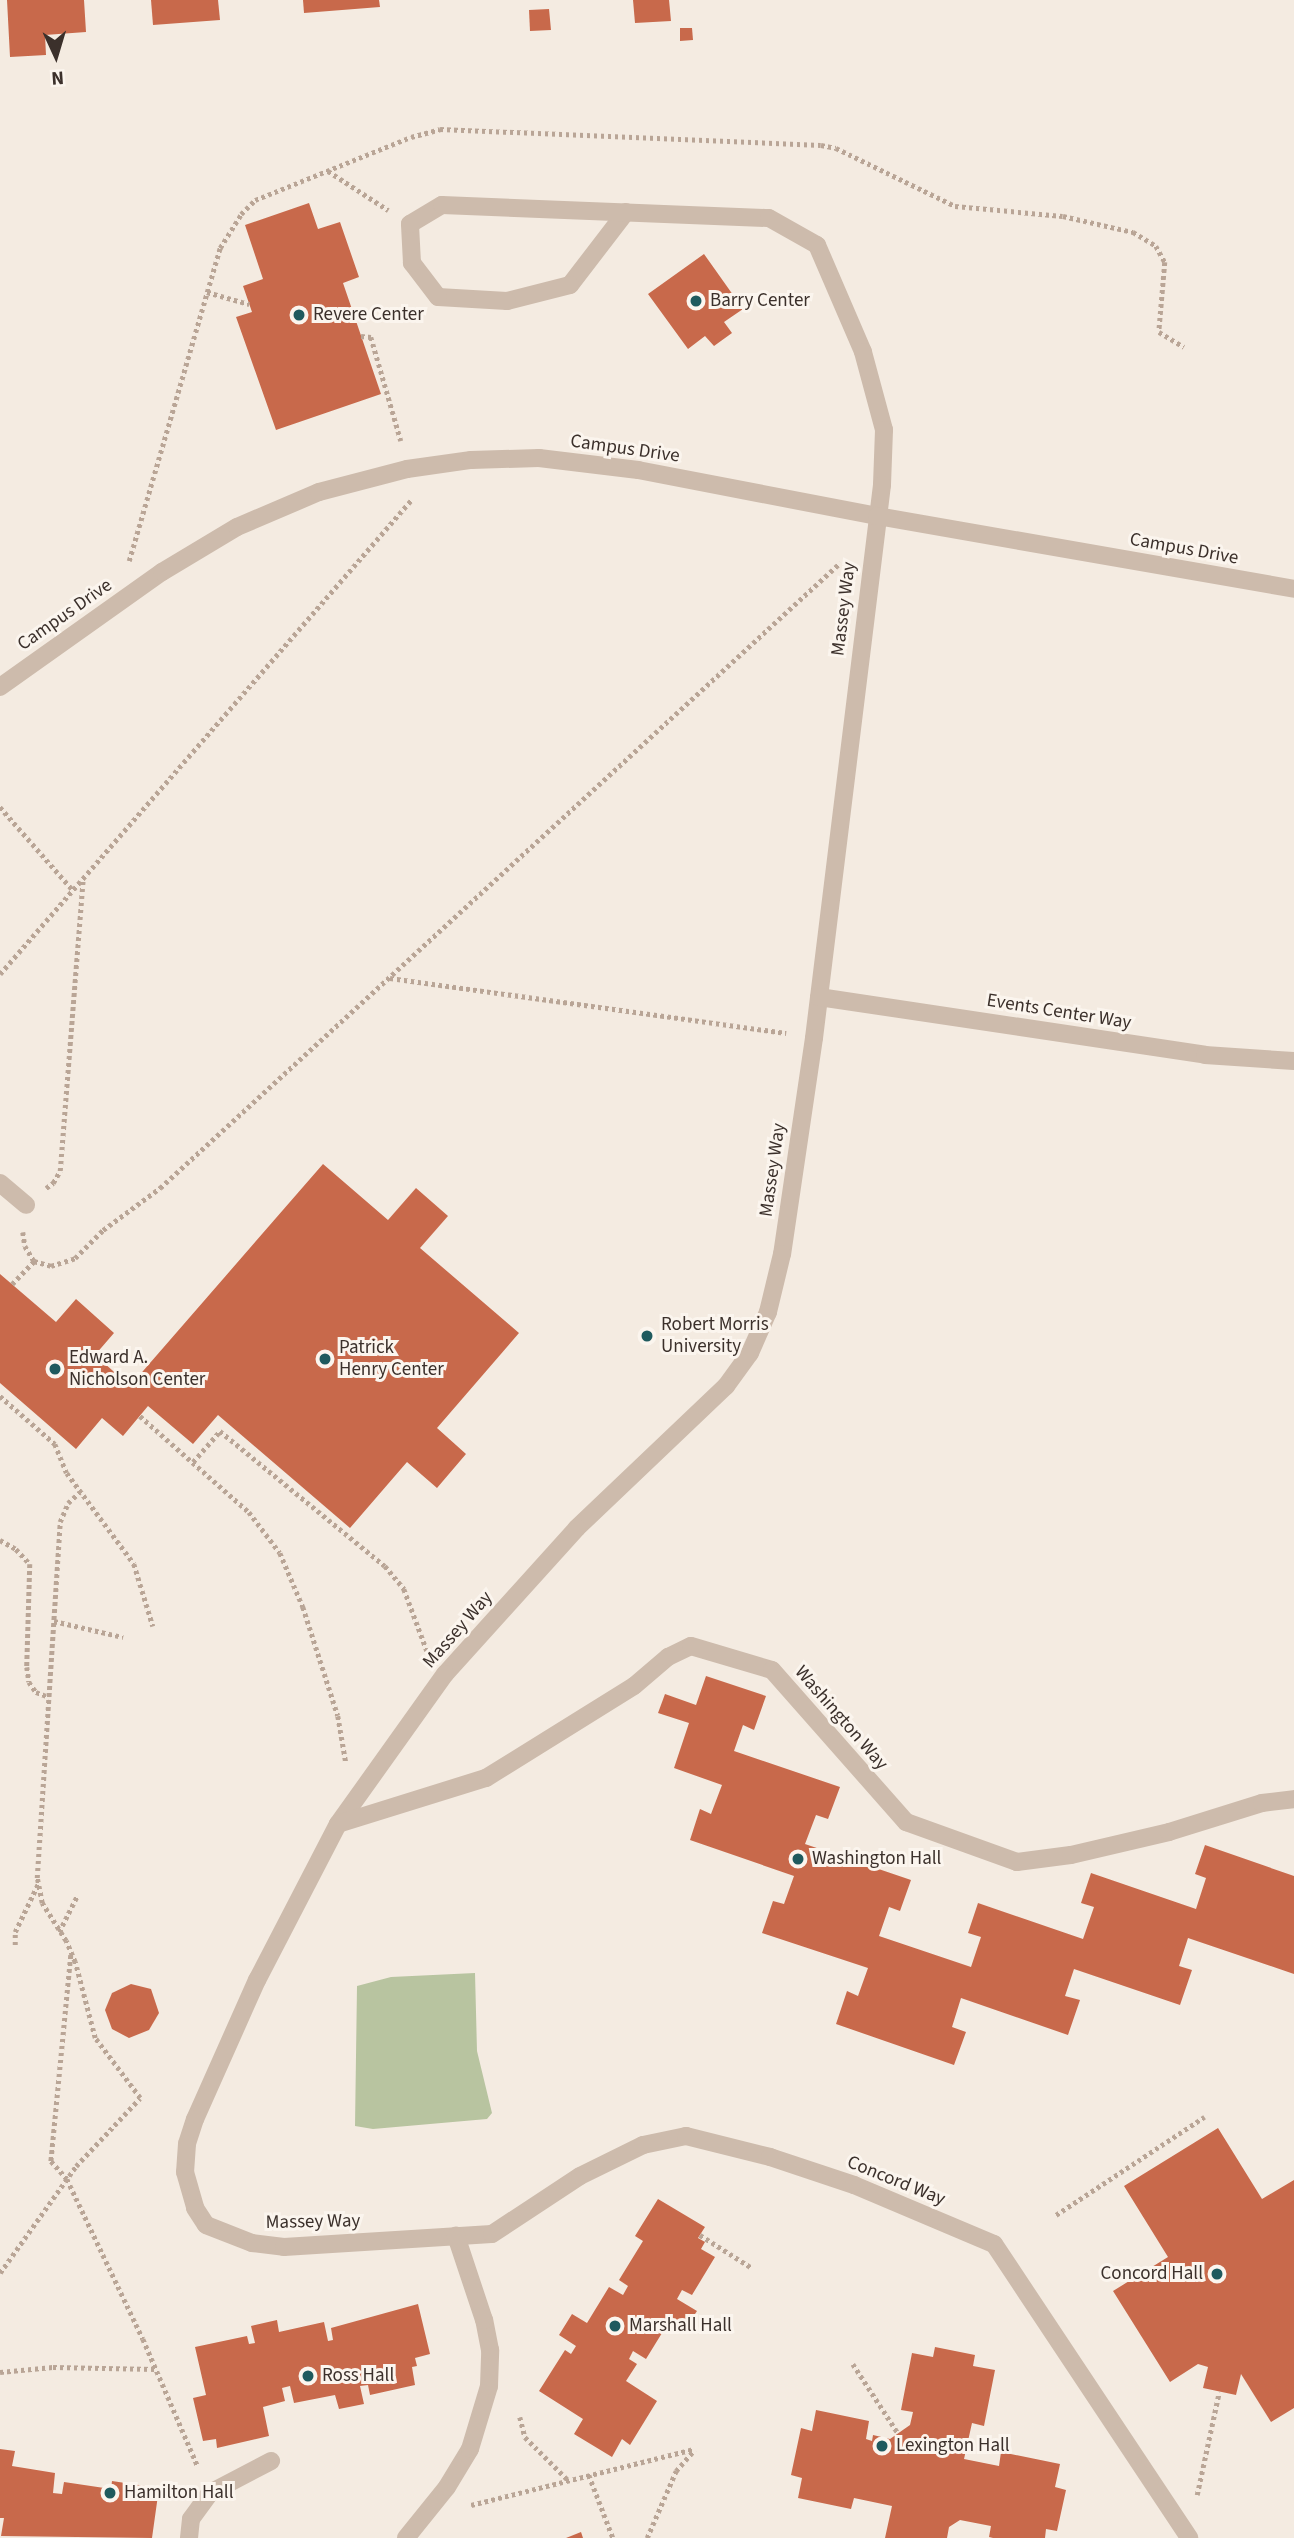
<!DOCTYPE html>
<style>
body{margin:0}
#map{position:relative;width:1294px;height:2538px;overflow:hidden;background:#f4ebe1;font-family:"Source Sans 3",sans-serif}
div>[style]{position:absolute}
[style*='--x']{left:calc(var(--x)*1px);top:calc(var(--y)*1px);width:calc(var(--w)*1px);rotate:calc(var(--a)*1deg)}
.green>*{inset:0;background:#b8c4a0}
.building>*{inset:0;background:#c8694b}
.path>*{height:4.5px;margin-top:-2.25px;transform-origin:0;background:repeating-linear-gradient(90deg,#b9a596 0 3.5px,transparent 0 7px)}
.minor>*{height:18px;margin:-9px;padding:0 9px;transform-origin:9px;border-radius:9px;background:#cdbbac}
.dots>*{width:19px;height:19px;translate:-50% -50%;box-sizing:border-box;border:4px solid #fbf5ee;border-radius:50%}
span{translate:-50% -50%;white-space:nowrap;text-align:center;line-height:1.15;-webkit-text-stroke:6px #fbf5ee;paint-order:stroke}
.poi-label{font-size:19px;color:#3b302b}
.left{translate:0 -50%;text-align:left}
.right{translate:-100% -50%;text-align:right}
.street-label{font-size:19px;color:#3b302b}
.north{position:absolute;left:21px;top:21px;width:70px;height:70px;-webkit-text-stroke:5px #fbf5ee;paint-order:stroke;rotate:176deg;font-size:19px;font-weight:700;line-height:28px;text-align:center;color:#3b302b}
.north::after{content:'';display:block;margin:auto;width:24px;height:32px;background:#3b302b;clip-path:polygon(50% 0,100% 100%,50% 72%,0 100%)}
</style>
<div id="map">
<div class="green">
<div style="clip-path:polygon(475px 1973px,477px 2051px,492px 2113px,487px 2119px,373px 2129px,355px 2126px,357px 1986px,391px 1977px)"></div>
</div>
<div class="building">
<div style="clip-path:polygon(7px 0,84px 0,86px 32px,45px 35px,46px 55px,10px 57px)"></div>
<div style="clip-path:polygon(151px 0,218px 0,220px 20px,153px 25px)"></div>
<div style="clip-path:polygon(303px 0,379px 0,380px 7px,304px 13px)"></div>
<div style="clip-path:polygon(633px 0,669px 0,671px 21px,635px 23px)"></div>
<div style="clip-path:polygon(549px 9px,551px 30px,530px 31px,529px 10px)"></div>
<div style="clip-path:polygon(680px 28px,692px 28px,693px 40px,680px 41px)"></div>
<div style="clip-path:polygon(309px 203px,318px 229px,340px 222px,359px 277px,343px 283px,381px 394px,276px 430px,236px 317px,252px 312px,243px 286px,263px 279px,245px 225px)"></div>
<div style="clip-path:polygon(704px 254px,743px 309px,724px 322px,732px 333px,714px 346px,705px 336px,688px 349px,648px 294px)"></div>
<div style="clip-path:polygon(323px 1164px,388px 1220px,416px 1188px,448px 1216px,420px 1248px,519px 1333px,437px 1428px,466px 1454px,437px 1488px,407px 1462px,350px 1528px,218px 1415px,193px 1444px,148px 1406px,123px 1436px,102px 1418px,76px 1449px,0 1383px,0 1274px,56px 1322px,76px 1299px,114px 1333px,95px 1355px,130px 1386px)"></div>
<div style="clip-path:polygon(706px 1676px,766px 1696px,754px 1730px,743px 1725px,734px 1751px,840px 1787px,828px 1819px,816px 1815px,805px 1844px,911px 1880px,900px 1911px,889px 1907px,879px 1936px,971px 1967px,981px 1937px,968px 1933px,978px 1903px,1083px 1939px,1094px 1907px,1081px 1903px,1091px 1873px,1196px 1909px,1206px 1878px,1195px 1874px,1205px 1845px,1294px 1876px,1294px 1974px,1188px 1938px,1179px 1966px,1192px 1970px,1180px 2005px,1074px 1969px,1065px 1996px,1080px 2000px,1068px 2035px,961px 1998px,952px 2027px,966px 2032px,954px 2065px,836px 2024px,847px 1991px,858px 1996px,868px 1968px,762px 1933px,773px 1901px,784px 1904px,794px 1876px,690px 1840px,700px 1809px,711px 1814px,722px 1785px,674px 1768px,689px 1723px,658px 1713px,665px 1694px,696px 1705px)"></div>
<div style="clip-path:polygon(131px 1984px,151px 1989px,159px 2013px,149px 2030px,129px 2038px,112px 2029px,105px 2010px,112px 1993px)"></div>
<div style="clip-path:polygon(1218px 2128px,1262px 2199px,1294px 2180px,1294px 2408px,1271px 2422px,1241px 2374px,1236px 2395px,1203px 2388px,1208px 2367px,1198px 2364px,1170px 2382px,1113px 2291px,1168px 2257px,1124px 2186px)"></div>
<div style="clip-path:polygon(658px 2199px,705px 2227px,698px 2238px,705px 2242px,701px 2249px,715px 2257px,692px 2295px,682px 2290px,677px 2299px,697px 2311px,685px 2329px,670px 2320px,646px 2359px,633px 2351px,629px 2359px,637px 2364px,626px 2381px,657px 2401px,630px 2445px,622px 2439px,612px 2457px,574px 2434px,583px 2419px,539px 2391px,565px 2350px,571px 2354px,576px 2346px,559px 2335px,572px 2314px,587px 2323px,609px 2287px,623px 2295px,628px 2286px,619px 2280px,643px 2241px,635px 2236px)"></div>
<div style="clip-path:polygon(418px 2304px,430px 2354px,415px 2358px,417px 2366px,412px 2367px,415px 2385px,370px 2395px,368px 2385px,360px 2386px,364px 2404px,339px 2409px,335px 2395px,294px 2403px,290px 2386px,282px 2388px,285px 2401px,263px 2407px,269px 2436px,217px 2448px,216px 2439px,203px 2441px,193px 2398px,206px 2395px,195px 2347px,247px 2336px,249px 2344px,255px 2343px,251px 2326px,277px 2320px,279px 2332px,324px 2322px,328px 2341px,333px 2340px,331px 2328px)"></div>
<div style="clip-path:polygon(935px 2347px,975px 2355px,973px 2366px,995px 2370px,984px 2426px,972px 2423px,964px 2459px,999px 2466px,1001px 2452px,1060px 2464px,1055px 2487px,1066px 2490px,1057px 2531px,1046px 2529px,1045px 2538px,993px 2538px,989px 2537px,991px 2526px,960px 2520px,949px 2527px,947px 2538px,885px 2538px,892px 2506px,854px 2498px,851px 2509px,798px 2498px,802px 2478px,791px 2475px,801px 2428px,812px 2431px,816px 2410px,869px 2421px,866px 2439px,872px 2441px,873px 2435px,890px 2439px,910px 2425px,913px 2412px,901px 2410px,912px 2353px,933px 2357px)"></div>
<div style="clip-path:polygon(0 2449px,15px 2451px,12px 2466px,55px 2473px,53px 2493px,62px 2494px,64px 2482px,111px 2489px,112px 2481px,159px 2488px,152px 2538px,1px 2536px,4px 2518px,0 2518px)"></div>
<div style="clip-path:polygon(581px 2532px,583px 2538px,566px 2538px)"></div>
</div>
<div class="path">
<div style="--x:328;--y:171;--w:72;--a:33"></div>
<div style="--x:207;--y:292;--w:44;--a:15.9"></div>
<div style="--x:361;--y:336;--w:10;--a:6"></div>
<div style="--x:371;--y:337;--w:108;--a:73.9"></div>
<div style="--x:129;--y:561;--w:326;--a:-73.8"></div>
<div style="--x:220;--y:248;--w:40;--a:-58"></div>
<div style="--x:241;--y:214;--w:20;--a:-45"></div>
<div style="--x:255;--y:200;--w:168;--a:-22"></div>
<div style="--x:411;--y:137;--w:30;--a:-15"></div>
<div style="--x:440;--y:129;--w:381;--a:2.4"></div>
<div style="--x:821;--y:145;--w:15;--a:11"></div>
<div style="--x:836;--y:148;--w:132;--a:26"></div>
<div style="--x:955;--y:206;--w:108;--a:5.3"></div>
<div style="--x:1063;--y:216;--w:72;--a:12.9"></div>
<div style="--x:1133;--y:232;--w:27;--a:31"></div>
<div style="--x:1156;--y:246;--w:18;--a:61"></div>
<div style="--x:1165;--y:262;--w:70;--a:94.9"></div>
<div style="--x:1159;--y:332;--w:29;--a:31"></div>
<div style="--x:0;--y:807;--w:111;--a:48.7"></div>
<div style="--x:0;--y:974;--w:629;--a:-49.06"></div>
<div style="--x:390;--y:978;--w:400;--a:7.9"></div>
<div style="--x:46;--y:1188;--w:9;--a:-36"></div>
<div style="--x:53;--y:1183;--w:14;--a:-60"></div>
<div style="--x:60;--y:1171;--w:292;--a:-85.5"></div>
<div style="--x:23;--y:1232;--w:14;--a:82"></div>
<div style="--x:25;--y:1246;--w:17;--a:59"></div>
<div style="--x:34;--y:1261;--w:18;--a:16"></div>
<div style="--x:51;--y:1266;--w:25;--a:-18"></div>
<div style="--x:75;--y:1258;--w:40;--a:-45"></div>
<div style="--x:103;--y:1230;--w:71;--a:-36.4"></div>
<div style="--x:160;--y:1188;--w:924;--a:-42.59"></div>
<div style="--x:12;--y:1284;--w:32;--a:-46"></div>
<div style="--x:0;--y:1396;--w:73;--a:41.1"></div>
<div style="--x:55;--y:1444;--w:31;--a:68"></div>
<div style="--x:67;--y:1473;--w:113;--a:53.6"></div>
<div style="--x:134;--y:1564;--w:65;--a:73"></div>
<div style="--x:140;--y:1416;--w:145;--a:41.4"></div>
<div style="--x:249;--y:1512;--w:51;--a:52.9"></div>
<div style="--x:280;--y:1553;--w:59;--a:66.9"></div>
<div style="--x:303;--y:1607;--w:114;--a:72.2"></div>
<div style="--x:338;--y:1716;--w:48;--a:80.3"></div>
<div style="--x:193;--y:1462;--w:41;--a:-48.9"></div>
<div style="--x:220;--y:1431;--w:213;--a:39.3"></div>
<div style="--x:385;--y:1566;--w:30;--a:50"></div>
<div style="--x:404;--y:1589;--w:66;--a:69.6"></div>
<div style="--x:0;--y:1540;--w:18;--a:29"></div>
<div style="--x:16;--y:1549;--w:21;--a:47"></div>
<div style="--x:30;--y:1564;--w:103;--a:91.7"></div>
<div style="--x:27;--y:1667;--w:15;--a:82"></div>
<div style="--x:29;--y:1682;--w:12;--a:55"></div>
<div style="--x:36;--y:1692;--w:14;--a:21"></div>
<div style="--x:54;--y:1621;--w:71;--a:13.1"></div>
<div style="--x:59;--y:1932;--w:40;--a:-63.4"></div>
<div style="--x:15;--y:1945;--w:13;--a:-90"></div>
<div style="--x:15;--y:1932;--w:53;--a:-64.4"></div>
<div style="--x:71;--y:1955;--w:207;--a:95.5"></div>
<div style="--x:51;--y:2161;--w:24;--a:48"></div>
<div style="--x:67;--y:2179;--w:177;--a:64.6"></div>
<div style="--x:143;--y:2339;--w:139;--a:66.7"></div>
<div style="--x:1056;--y:2215;--w:178;--a:-33.5"></div>
<div style="--x:700;--y:2235;--w:62;--a:32.4"></div>
<div style="--x:0;--y:2273;--w:131;--a:-54.6"></div>
<div style="--x:76;--y:2166;--w:93;--a:-46.7"></div>
<div style="--x:140;--y:2098;--w:75;--a:-126.9"></div>
<div style="--x:95;--y:2038;--w:79;--a:-104.7"></div>
<div style="--x:75;--y:1962;--w:23;--a:-113"></div>
<div style="--x:66;--y:1941;--w:45;--a:-122.3"></div>
<div style="--x:42;--y:1903;--w:25;--a:-101"></div>
<div style="--x:37;--y:1878;--w:357;--a:-86.3"></div>
<div style="--x:60;--y:1522;--w:21;--a:-67"></div>
<div style="--x:68;--y:1503;--w:16;--a:-43"></div>
<div style="--x:853;--y:2364;--w:82;--a:56.9"></div>
<div style="--x:0;--y:2372;--w:53;--a:-5.4"></div>
<div style="--x:53;--y:2367;--w:102;--a:1.1"></div>
<div style="--x:520;--y:2417;--w:21;--a:76"></div>
<div style="--x:525;--y:2437;--w:61;--a:45"></div>
<div style="--x:589;--y:2475;--w:67;--a:69.1"></div>
<div style="--x:1197;--y:2495;--w:105;--a:-77.9"></div>
<div style="--x:471;--y:2505;--w:230;--a:-14.1"></div>
<div style="--x:647;--y:2538;--w:73;--a:-66.6"></div>
<div style="--x:676;--y:2471;--w:28;--a:-49"></div>
</div>
<div class="minor">
<div style="--x:626;--y:212;--w:92;--a:127.5"></div>
<div style="--x:570;--y:285;--w:65;--a:165.7"></div>
<div style="--x:507;--y:301;--w:69;--a:-176.7"></div>
<div style="--x:438;--y:297;--w:43;--a:-127.4"></div>
<div style="--x:412;--y:263;--w:39;--a:-93"></div>
<div style="--x:410;--y:224;--w:37;--a:-31"></div>
<div style="--x:442;--y:205;--w:327;--a:2.3"></div>
<div style="--x:769;--y:218;--w:55;--a:29.4"></div>
<div style="--x:817;--y:245;--w:116;--a:66.7"></div>
<div style="--x:863;--y:352;--w:81;--a:74.9"></div>
<div style="--x:884;--y:430;--w:55;--a:92.1"></div>
<div style="--x:882;--y:485;--w:557;--a:97.01"></div>
<div style="--x:814;--y:1038;--w:218;--a:98.4"></div>
<div style="--x:782;--y:1254;--w:60;--a:103.6"></div>
<div style="--x:768;--y:1312;--w:45;--a:113.7"></div>
<div style="--x:750;--y:1353;--w:41;--a:126"></div>
<div style="--x:726;--y:1386;--w:206;--a:136.4"></div>
<div style="--x:577;--y:1528;--w:197;--a:132.1"></div>
<div style="--x:445;--y:1674;--w:184;--a:125.5"></div>
<div style="--x:338;--y:1824;--w:176;--a:117.4"></div>
<div style="--x:257;--y:1980;--w:152;--a:114"></div>
<div style="--x:195;--y:2119;--w:26;--a:108"></div>
<div style="--x:187;--y:2144;--w:28;--a:94"></div>
<div style="--x:185;--y:2172;--w:37;--a:74"></div>
<div style="--x:195;--y:2208;--w:20;--a:57"></div>
<div style="--x:206;--y:2225;--w:49;--a:21.4"></div>
<div style="--x:252;--y:2243;--w:32;--a:7"></div>
<div style="--x:284;--y:2247;--w:208;--a:-3.6"></div>
<div style="--x:492;--y:2234;--w:105;--a:-33.4"></div>
<div style="--x:580;--y:2176;--w:70;--a:-26.2"></div>
<div style="--x:643;--y:2145;--w:44;--a:-11.8"></div>
<div style="--x:686;--y:2136;--w:87;--a:14"></div>
<div style="--x:770;--y:2157;--w:89;--a:18.4"></div>
<div style="--x:854;--y:2185;--w:152;--a:22.9"></div>
<div style="--x:994;--y:2244;--w:353;--a:56.4"></div>
<div style="--x:0;--y:687;--w:199;--a:-35.4"></div>
<div style="--x:162;--y:572;--w:87;--a:-31"></div>
<div style="--x:237;--y:527;--w:89;--a:-23.1"></div>
<div style="--x:319;--y:492;--w:91;--a:-14.6"></div>
<div style="--x:407;--y:469;--w:65;--a:-8"></div>
<div style="--x:471;--y:460;--w:68;--a:-1.7"></div>
<div style="--x:539;--y:458;--w:100;--a:6.9"></div>
<div style="--x:638;--y:470;--w:243;--a:10.9"></div>
<div style="--x:877;--y:516;--w:423;--a:9.9"></div>
<div style="--x:819;--y:997;--w:390;--a:8.5"></div>
<div style="--x:1205;--y:1055;--w:89;--a:3.9"></div>
<div style="--x:0;--y:1183;--w:34;--a:40"></div>
<div style="--x:338;--y:1824;--w:155;--a:-17.3"></div>
<div style="--x:486;--y:1778;--w:174;--a:-31.9"></div>
<div style="--x:634;--y:1686;--w:45;--a:-40.5"></div>
<div style="--x:668;--y:1657;--w:25;--a:-26"></div>
<div style="--x:691;--y:1646;--w:84;--a:16.5"></div>
<div style="--x:772;--y:1670;--w:203;--a:48.6"></div>
<div style="--x:906;--y:1822;--w:118;--a:19.8"></div>
<div style="--x:1017;--y:1862;--w:54;--a:-7.4"></div>
<div style="--x:1071;--y:1855;--w:101;--a:-13.2"></div>
<div style="--x:1169;--y:1832;--w:97;--a:-17.3"></div>
<div style="--x:1262;--y:1803;--w:32;--a:-7"></div>
<div style="--x:189;--y:2538;--w:19;--a:-84"></div>
<div style="--x:191;--y:2519;--w:32;--a:-54"></div>
<div style="--x:210;--y:2493;--w:69;--a:-27.7"></div>
<div style="--x:406;--y:2538;--w:65;--a:-51.2"></div>
<div style="--x:447;--y:2487;--w:44;--a:-58.8"></div>
<div style="--x:470;--y:2449;--w:66;--a:-73.2"></div>
<div style="--x:489;--y:2386;--w:36;--a:-88"></div>
<div style="--x:490;--y:2350;--w:31;--a:-101"></div>
<div style="--x:484;--y:2320;--w:89;--a:-108.4"></div>
</div>
<div class="dots">
<div style="left:696px;top:301px;background:#1f5a5e"></div>
<div style="left:299px;top:315px;background:#1f5a5e"></div>
<div style="left:647px;top:1336px;background:#1f5a5e"></div>
<div style="left:325px;top:1359px;background:#1f5a5e"></div>
<div style="left:55px;top:1369px;background:#1f5a5e"></div>
<div style="left:798px;top:1859px;background:#1f5a5e"></div>
<div style="left:1217px;top:2274px;background:#1f5a5e"></div>
<div style="left:615px;top:2326px;background:#1f5a5e"></div>
<div style="left:308px;top:2376px;background:#1f5a5e"></div>
<div style="left:882px;top:2446px;background:#1f5a5e"></div>
<div style="left:110px;top:2493px;background:#1f5a5e"></div>
</div>
<div class="poi-label">
<span class="left" style="left:710px;top:301px">Barry Center</span>
<span class="left" style="left:313px;top:315px">Revere Center</span>
<span class="left" style="left:661px;top:1336px">Robert Morris<br>University</span>
<span class="left" style="left:339px;top:1359px">Patrick<br>Henry Center</span>
<span class="left" style="left:69px;top:1369px">Edward A.<br>Nicholson Center</span>
<span class="left" style="left:812px;top:1859px">Washington Hall</span>
<span class="right" style="left:1203px;top:2274px">Concord Hall</span>
<span class="left" style="left:629px;top:2326px">Marshall Hall</span>
<span class="left" style="left:322px;top:2376px">Ross Hall</span>
<span class="left" style="left:896px;top:2446px">Lexington Hall</span>
<span class="left" style="left:124px;top:2493px">Hamilton Hall</span>
</div>
<div class="street-label">
<span style="left:625px;top:449px;rotate:8deg">Campus Drive</span>
<span style="left:1184px;top:549px;rotate:10deg">Campus Drive</span>
<span style="left:844px;top:609px;rotate:-83deg">Massey Way</span>
<span style="left:65px;top:615px;rotate:-35deg">Campus Drive</span>
<span style="left:1059px;top:1012px;rotate:9deg">Events Center Way</span>
<span style="left:773px;top:1170px;rotate:-82deg">Massey Way</span>
<span style="left:458px;top:1630px;rotate:-49deg">Massey Way</span>
<span style="left:841px;top:1718px;rotate:49deg">Washington Way</span>
<span style="left:896px;top:2181px;rotate:22deg">Concord Way</span>
<span style="left:313px;top:2222px;rotate:-1deg">Massey Way</span>
</div>
<div class="north">N</div>
</div>
